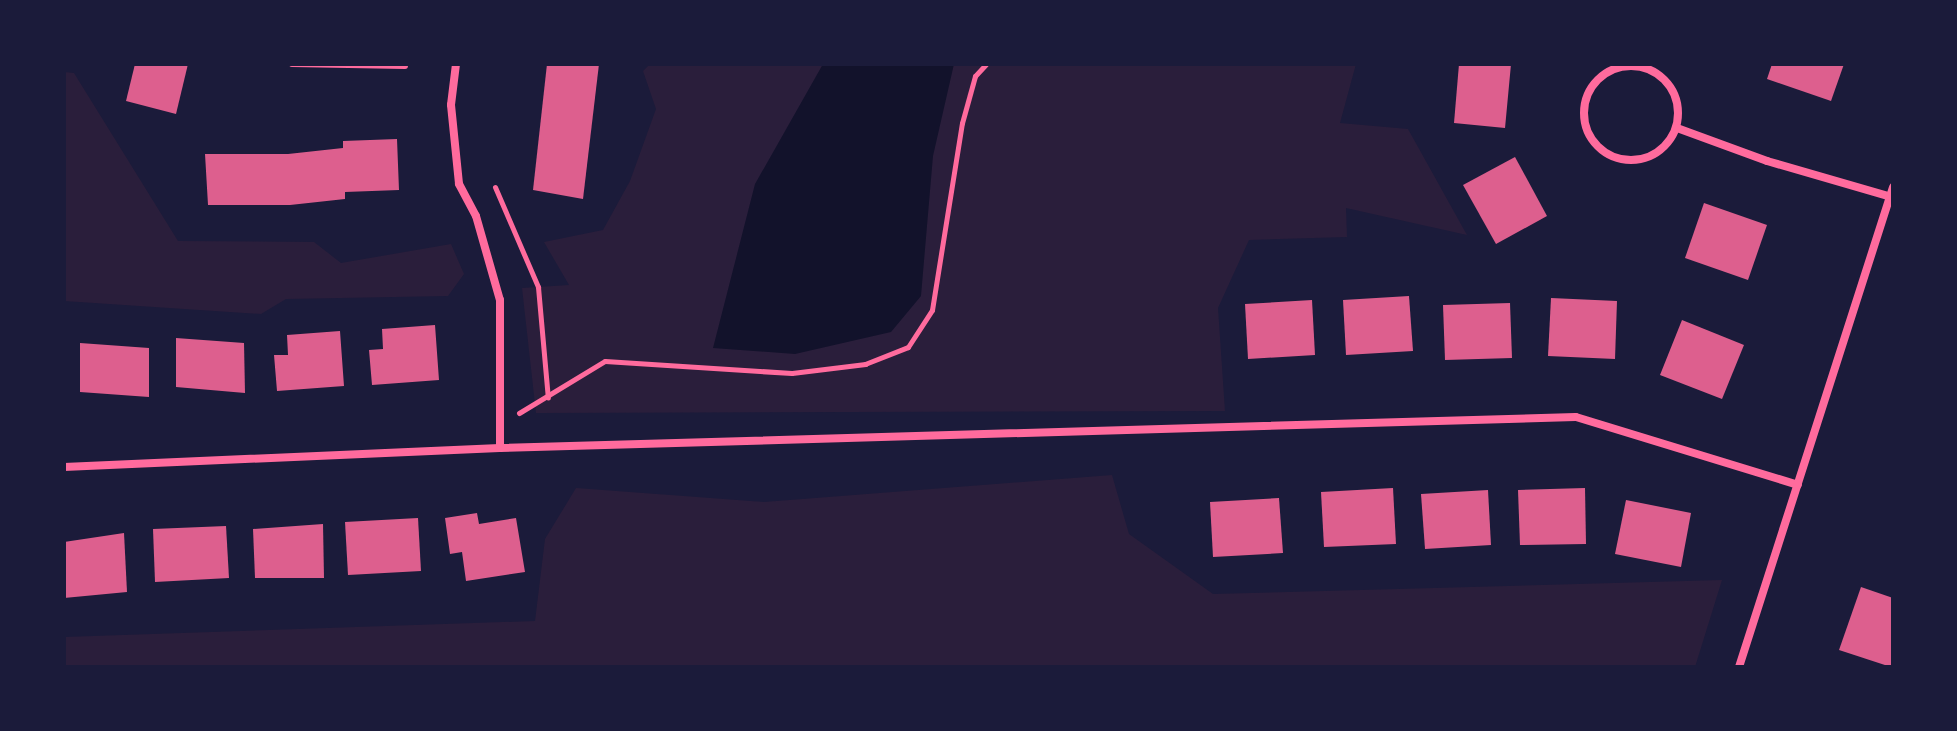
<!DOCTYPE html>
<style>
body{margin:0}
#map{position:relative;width:1957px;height:731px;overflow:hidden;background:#1b1b3a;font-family:"PT Serif",serif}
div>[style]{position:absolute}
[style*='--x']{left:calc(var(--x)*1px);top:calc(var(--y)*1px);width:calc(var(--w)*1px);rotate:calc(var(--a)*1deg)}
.green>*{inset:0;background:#2a1e3b}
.water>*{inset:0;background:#12122b}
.building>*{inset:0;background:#dd5f8e}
.path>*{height:5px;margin:-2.5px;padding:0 2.5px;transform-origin:2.5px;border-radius:2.5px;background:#ff6b9d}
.service>*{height:6px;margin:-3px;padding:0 3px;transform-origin:3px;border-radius:3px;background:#ff6b9d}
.minor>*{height:8px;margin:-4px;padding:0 4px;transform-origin:4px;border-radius:4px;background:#ff6b9d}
.minor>.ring{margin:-4px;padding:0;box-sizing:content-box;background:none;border:8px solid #ff6b9d;border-radius:50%}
span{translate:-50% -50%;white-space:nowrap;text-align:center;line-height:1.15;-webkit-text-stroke:7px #1b1b3a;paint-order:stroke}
.frame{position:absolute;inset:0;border:66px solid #1b1b3a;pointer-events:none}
</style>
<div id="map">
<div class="green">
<div style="clip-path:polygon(650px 64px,1356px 64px,1340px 123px,1408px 129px,1467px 235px,1346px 208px,1347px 237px,1249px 240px,1218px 308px,1225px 411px,536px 413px,522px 288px,569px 285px,544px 242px,603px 230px,630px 181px,656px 109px,643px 71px)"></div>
<div style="clip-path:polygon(64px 72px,74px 73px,178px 241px,314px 242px,341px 263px,451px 244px,464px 274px,448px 296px,286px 299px,261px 314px,64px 301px)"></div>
<div style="clip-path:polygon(1112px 475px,1129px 534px,1213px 594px,1722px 580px,1695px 667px,64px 667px,64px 637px,535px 621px,545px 539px,576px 488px,764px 502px)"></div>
</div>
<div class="water">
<div style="clip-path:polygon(823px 64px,954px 64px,933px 156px,921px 296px,891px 332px,795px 354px,713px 348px,755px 184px)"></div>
</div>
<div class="building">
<div style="clip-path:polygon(135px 64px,188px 64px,176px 114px,126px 101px)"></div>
<div style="clip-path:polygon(547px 64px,599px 64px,583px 199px,533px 190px)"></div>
<div style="clip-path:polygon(1459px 64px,1511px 64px,1505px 128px,1454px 123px)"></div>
<div style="clip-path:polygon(1772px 64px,1844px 64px,1831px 101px,1767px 79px)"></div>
<div style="clip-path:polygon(397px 139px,399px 190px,345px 192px,345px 199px,290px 205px,208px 205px,205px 154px,288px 154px,343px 148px,343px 141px)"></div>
<div style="clip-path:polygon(1515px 157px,1547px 216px,1496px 244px,1463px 185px)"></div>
<div style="clip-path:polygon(1704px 203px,1767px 225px,1748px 280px,1685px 258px)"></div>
<div style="clip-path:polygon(1409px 296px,1413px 351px,1346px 355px,1343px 300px)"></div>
<div style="clip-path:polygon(1551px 298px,1617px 301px,1615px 359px,1548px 356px)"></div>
<div style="clip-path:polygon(1312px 300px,1315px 355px,1248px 359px,1245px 304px)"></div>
<div style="clip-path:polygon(1510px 303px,1512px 358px,1445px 360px,1443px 305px)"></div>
<div style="clip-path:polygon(1682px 320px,1744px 345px,1722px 399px,1660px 375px)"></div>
<div style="clip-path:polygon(435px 325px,439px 380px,372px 385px,369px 350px,383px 349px,382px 329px)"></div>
<div style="clip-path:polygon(340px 331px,344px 386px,277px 391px,274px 355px,288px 355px,287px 335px)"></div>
<div style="clip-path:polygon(176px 338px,244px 343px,245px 393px,176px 387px)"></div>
<div style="clip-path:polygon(80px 343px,149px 348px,149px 397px,80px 392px)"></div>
<div style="clip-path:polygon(1393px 488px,1396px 544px,1324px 547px,1321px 492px)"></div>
<div style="clip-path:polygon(1585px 488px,1586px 544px,1520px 545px,1518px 490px)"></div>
<div style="clip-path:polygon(1488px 490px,1491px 545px,1425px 549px,1421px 494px)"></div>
<div style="clip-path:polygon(1279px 498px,1283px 553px,1213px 557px,1210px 502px)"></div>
<div style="clip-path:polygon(1626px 500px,1691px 513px,1681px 567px,1615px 554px)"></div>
<div style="clip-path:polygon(477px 513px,479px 524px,516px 518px,525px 572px,466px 581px,462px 552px,450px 554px,445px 518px)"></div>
<div style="clip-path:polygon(418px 518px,421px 571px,348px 575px,345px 522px)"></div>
<div style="clip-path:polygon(323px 524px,324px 578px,255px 578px,253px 529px)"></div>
<div style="clip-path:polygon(226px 526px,229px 578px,155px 582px,153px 529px)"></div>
<div style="clip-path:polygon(124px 533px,127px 592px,64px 598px,64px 542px)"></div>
<div style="clip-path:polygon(1861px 587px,1893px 598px,1891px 667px,1839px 650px)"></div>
</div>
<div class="path">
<div style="--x:495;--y:187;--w:109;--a:66.7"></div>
<div style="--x:538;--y:287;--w:111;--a:84.9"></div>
<div style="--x:519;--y:413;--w:100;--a:-31.2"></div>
<div style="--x:605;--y:361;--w:187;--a:3.7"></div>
<div style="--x:792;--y:373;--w:74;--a:-7"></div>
<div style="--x:865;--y:364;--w:46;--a:-21.6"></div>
<div style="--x:908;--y:347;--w:44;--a:-57"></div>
<div style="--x:932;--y:310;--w:189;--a:-80.9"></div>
<div style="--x:962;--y:123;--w:49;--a:-74.5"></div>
<div style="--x:975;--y:76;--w:16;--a:-47"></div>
</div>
<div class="service">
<div style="--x:292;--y:64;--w:113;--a:1"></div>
</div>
<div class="minor">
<div style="--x:456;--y:64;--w:41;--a:97"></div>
<div style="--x:451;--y:105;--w:79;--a:84.2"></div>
<div style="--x:459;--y:184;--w:36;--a:62"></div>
<div style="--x:476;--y:216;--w:87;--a:74.1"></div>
<div style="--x:500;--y:300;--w:148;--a:90"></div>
<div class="ring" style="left:1584px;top:66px;width:86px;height:86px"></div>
<div style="--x:1677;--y:128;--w:96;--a:20.1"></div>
<div style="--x:1767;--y:161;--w:130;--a:16.1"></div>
<div style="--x:64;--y:467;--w:436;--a:-2.5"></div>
<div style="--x:500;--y:448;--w:1076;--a:-1.65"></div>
<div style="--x:1576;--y:417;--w:232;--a:17"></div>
<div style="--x:1739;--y:667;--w:504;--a:-72.21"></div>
</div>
<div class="frame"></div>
</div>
